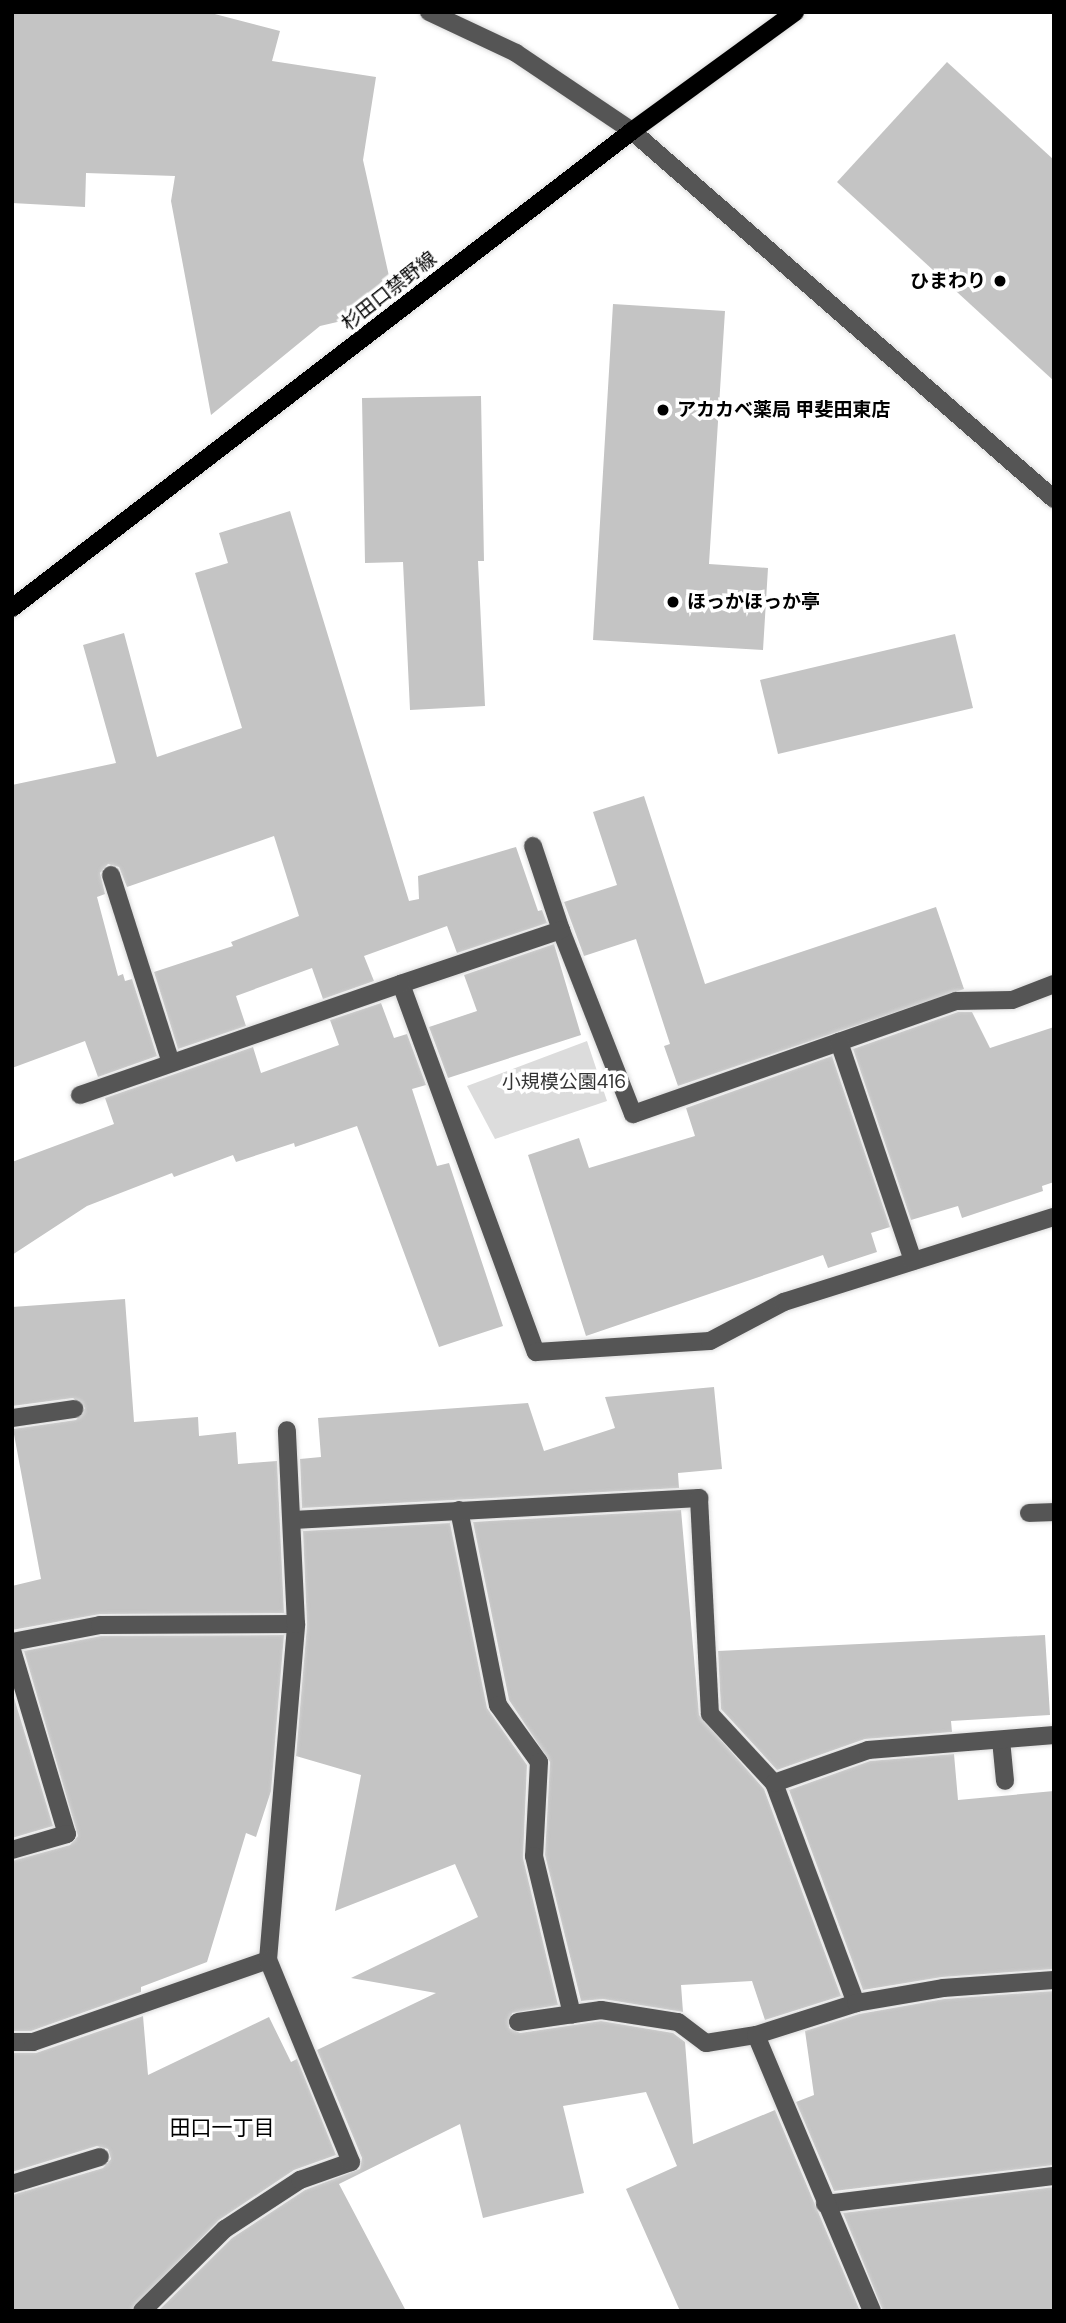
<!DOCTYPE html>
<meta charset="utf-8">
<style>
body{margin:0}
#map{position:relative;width:1066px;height:2323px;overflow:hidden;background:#fff;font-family:"DM Sans","Noto Sans JP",sans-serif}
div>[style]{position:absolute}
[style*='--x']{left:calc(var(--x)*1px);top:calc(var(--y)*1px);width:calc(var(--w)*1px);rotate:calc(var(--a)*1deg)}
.green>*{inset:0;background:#dcdcdc}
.building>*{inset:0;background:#c4c4c4}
.roads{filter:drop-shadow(0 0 2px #dbdbdb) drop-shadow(0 0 2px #dbdbdb)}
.minor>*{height:18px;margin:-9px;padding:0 9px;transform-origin:9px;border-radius:9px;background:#555}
.major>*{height:18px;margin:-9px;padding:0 9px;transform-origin:9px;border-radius:9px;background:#000}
.dots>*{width:19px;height:19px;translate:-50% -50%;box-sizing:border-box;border:4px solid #fff;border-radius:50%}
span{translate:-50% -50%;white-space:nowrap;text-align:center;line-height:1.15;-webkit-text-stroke:7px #fff;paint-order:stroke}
.poi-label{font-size:19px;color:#000;font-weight:700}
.right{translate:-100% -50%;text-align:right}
.left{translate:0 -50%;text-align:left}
.street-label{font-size:19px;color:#000}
.park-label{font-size:19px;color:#333}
.neighbourhood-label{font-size:21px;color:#000}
.frame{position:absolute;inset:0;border:14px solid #000;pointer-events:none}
</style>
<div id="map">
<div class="green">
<div style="clip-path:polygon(587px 1041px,607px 1101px,495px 1139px,467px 1086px)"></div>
</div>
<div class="building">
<div style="clip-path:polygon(12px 12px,207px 12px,280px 31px,272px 61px,376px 77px,363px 160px,391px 285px,350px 319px,320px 326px,211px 415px,171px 201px,175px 176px,86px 173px,85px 207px,12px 203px)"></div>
<div style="clip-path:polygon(947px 62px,1054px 160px,1054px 381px,837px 182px)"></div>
<div style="clip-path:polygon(613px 304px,725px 311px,709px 564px,768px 568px,763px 650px,593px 640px)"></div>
<div style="clip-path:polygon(481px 396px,484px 561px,478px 561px,485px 706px,410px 710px,403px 562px,365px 563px,362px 398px)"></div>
<div style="clip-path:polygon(290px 511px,409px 901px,419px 899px,418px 876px,516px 847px,538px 911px,542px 910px,547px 923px,457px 953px,447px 926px,364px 956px,374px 981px,323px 999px,312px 968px,236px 996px,246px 1026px,178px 1049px,154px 972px,233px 946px,231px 942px,299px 916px,274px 836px,127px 887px,119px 867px,108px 864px,100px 873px,105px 894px,97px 897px,118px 976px,123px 974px,125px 981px,132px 979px,157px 1056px,98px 1077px,85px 1041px,12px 1068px,12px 785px,116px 763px,83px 645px,124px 633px,157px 757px,242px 728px,195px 573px,228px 563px,219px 533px)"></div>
<div style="clip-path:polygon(955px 634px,973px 708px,778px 754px,760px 680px)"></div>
<div style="clip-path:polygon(644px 796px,705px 984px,936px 907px,964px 989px,678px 1086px,664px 1046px,670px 1044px,636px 939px,584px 956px,564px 902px,617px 885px,593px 812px)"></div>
<div style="clip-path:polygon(554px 944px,581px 1035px,448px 1078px,429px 1027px,477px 1011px,464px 975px)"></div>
<div style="clip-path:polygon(381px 1003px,394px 1038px,407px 1034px,426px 1085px,412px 1089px,437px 1166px,449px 1163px,503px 1326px,439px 1347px,357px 1126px,295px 1147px,294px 1143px,236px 1162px,233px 1155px,174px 1177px,172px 1173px,87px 1206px,12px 1255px,12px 1162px,114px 1124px,105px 1098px,253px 1047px,261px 1073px,339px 1045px,330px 1020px)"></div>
<div style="clip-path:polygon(958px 1012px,972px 1012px,990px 1048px,1054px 1027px,1054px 1182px,1042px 1186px,1043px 1191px,962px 1218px,958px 1206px,911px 1220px,853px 1049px)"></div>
<div style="clip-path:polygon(832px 1056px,890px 1227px,871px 1233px,877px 1252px,828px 1268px,823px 1255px,586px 1336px,528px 1155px,579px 1138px,589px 1168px,695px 1136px,686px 1108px)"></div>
<div style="clip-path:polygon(125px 1299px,134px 1422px,198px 1417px,199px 1436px,236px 1432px,238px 1464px,277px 1461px,284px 1613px,100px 1614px,12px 1630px,12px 1586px,41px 1579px,13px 1429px,76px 1420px,85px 1408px,73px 1398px,12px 1406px,12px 1307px)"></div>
<div style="clip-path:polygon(714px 1387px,722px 1469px,678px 1473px,679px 1488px,302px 1508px,300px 1459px,321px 1457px,318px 1418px,528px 1403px,544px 1451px,615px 1428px,605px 1397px)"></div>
<div style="clip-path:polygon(681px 1510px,699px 1715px,764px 1789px,841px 1996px,765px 2020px,752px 1981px,681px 1985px,683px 2012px,603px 1999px,581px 2001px,545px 1855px,550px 1762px,509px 1700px,473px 1522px)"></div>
<div style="clip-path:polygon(450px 1523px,487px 1708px,527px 1765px,523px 1858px,558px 2005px,512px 2013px,509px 2028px,520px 2033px,601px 2021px,673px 2033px,685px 2042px,693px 2144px,775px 2110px,860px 2311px,680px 2311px,626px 2189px,677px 2166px,646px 2092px,563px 2106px,584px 2193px,483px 2218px,460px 2124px,339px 2184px,406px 2311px,158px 2311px,232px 2238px,305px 2190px,360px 2169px,362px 2158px,317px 2050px,436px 1993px,351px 1978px,478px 1917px,455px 1864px,335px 1911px,361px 1775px,296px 1756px,307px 1625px,303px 1531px)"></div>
<div style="clip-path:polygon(284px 1635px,271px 1791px,256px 1837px,246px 1833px,207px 1962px,141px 1987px,141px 1992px,31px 2031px,12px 2031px,12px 1861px,70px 1845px,78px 1836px,24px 1651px,101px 1636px)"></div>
<div style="clip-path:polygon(1045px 1635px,1050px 1715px,951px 1721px,952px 1732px,865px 1739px,777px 1770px,721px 1709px,718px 1651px)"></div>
<div style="clip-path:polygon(12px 1691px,53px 1826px,12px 1838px)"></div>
<div style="clip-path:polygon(954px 1754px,958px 1800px,1054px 1791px,1054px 1969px,942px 1977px,863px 1990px,789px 1790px,870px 1761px)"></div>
<div style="clip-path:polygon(1054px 1991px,1054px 2165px,834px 2191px,796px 2102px,814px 2095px,805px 2031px,859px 2014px,944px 1999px)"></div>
<div style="clip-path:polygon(143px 2016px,148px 2075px,269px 2017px,291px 2062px,297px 2059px,336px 2155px,294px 2170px,219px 2220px,131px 2311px,12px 2311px,12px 2195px,103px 2168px,111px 2159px,108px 2149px,97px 2146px,12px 2172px,12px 2053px,36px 2053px)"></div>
<div style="clip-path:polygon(1054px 2187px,1054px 2311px,883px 2311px,843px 2213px)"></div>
</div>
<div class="roads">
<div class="minor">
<div style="--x:429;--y:12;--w:96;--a:25.2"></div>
<div style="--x:516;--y:53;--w:140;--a:33.9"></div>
<div style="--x:632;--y:131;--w:560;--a:41.09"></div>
<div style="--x:533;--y:846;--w:89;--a:71.6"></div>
<div style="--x:111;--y:875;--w:197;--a:72.3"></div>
<div style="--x:1054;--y:984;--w:45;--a:159.1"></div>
<div style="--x:1012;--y:1000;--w:56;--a:179"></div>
<div style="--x:956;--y:1001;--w:342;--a:160.7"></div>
<div style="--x:633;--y:1114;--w:198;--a:-111.4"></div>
<div style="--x:561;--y:930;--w:169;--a:161.4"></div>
<div style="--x:401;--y:984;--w:392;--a:69.9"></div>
<div style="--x:536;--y:1352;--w:174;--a:-3.6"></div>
<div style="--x:710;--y:1341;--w:84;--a:-27.8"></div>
<div style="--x:784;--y:1302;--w:283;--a:-17.5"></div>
<div style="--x:839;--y:1042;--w:231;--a:71.3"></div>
<div style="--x:80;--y:1095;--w:340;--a:-19.1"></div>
<div style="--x:12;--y:1418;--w:63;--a:-8.3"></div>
<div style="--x:459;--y:1510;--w:199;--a:78.7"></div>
<div style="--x:498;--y:1705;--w:70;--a:54.3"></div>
<div style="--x:539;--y:1762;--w:94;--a:93"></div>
<div style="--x:534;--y:1856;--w:163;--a:76.5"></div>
<div style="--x:1029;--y:1513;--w:25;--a:-2"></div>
<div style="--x:293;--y:1520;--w:407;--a:-3.1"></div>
<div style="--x:699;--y:1498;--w:216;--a:87.1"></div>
<div style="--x:710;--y:1714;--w:94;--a:47.2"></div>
<div style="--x:774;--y:1783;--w:235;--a:69.6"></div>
<div style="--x:12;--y:1642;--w:90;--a:-10.9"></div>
<div style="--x:100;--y:1625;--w:196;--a:-0.3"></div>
<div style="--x:12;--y:1650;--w:192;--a:73.4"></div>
<div style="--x:67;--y:1834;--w:57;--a:163.8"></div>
<div style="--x:1001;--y:1740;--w:41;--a:84.4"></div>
<div style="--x:774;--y:1783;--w:100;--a:-19.3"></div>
<div style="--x:868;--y:1750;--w:187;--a:-4.6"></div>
<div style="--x:518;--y:2022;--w:84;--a:-8.2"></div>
<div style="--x:601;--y:2010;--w:78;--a:8.9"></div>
<div style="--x:678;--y:2022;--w:35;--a:37"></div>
<div style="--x:706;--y:2043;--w:51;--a:-9.1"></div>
<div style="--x:12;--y:2042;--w:21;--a:0"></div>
<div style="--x:33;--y:2042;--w:249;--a:-19.2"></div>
<div style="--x:268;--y:1960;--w:337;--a:-85.2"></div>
<div style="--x:296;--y:1624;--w:194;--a:-92.7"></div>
<div style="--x:12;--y:2184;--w:92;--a:-17.1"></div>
<div style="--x:825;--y:2204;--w:231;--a:-7"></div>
<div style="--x:142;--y:2311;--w:117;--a:-44.7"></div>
<div style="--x:225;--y:2229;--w:90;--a:-33.2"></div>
<div style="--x:300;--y:2180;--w:54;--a:-19.4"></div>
<div style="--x:351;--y:2162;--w:218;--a:-112.3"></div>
<div style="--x:872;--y:2311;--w:299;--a:-112.8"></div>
<div style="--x:756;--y:2035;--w:105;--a:-17.7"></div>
<div style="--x:856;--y:2003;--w:88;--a:-9.8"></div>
<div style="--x:943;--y:1988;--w:111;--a:-4.1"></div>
</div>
<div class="major">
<div style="--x:12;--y:608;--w:782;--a:-37.57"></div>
<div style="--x:632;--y:131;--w:202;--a:-36.1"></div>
</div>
</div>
<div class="dots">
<div style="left:1000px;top:281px;background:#000"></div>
<div style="left:663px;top:410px;background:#000"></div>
<div style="left:673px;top:602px;background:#000"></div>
</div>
<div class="poi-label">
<span class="right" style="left:986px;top:281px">ひまわり</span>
<span class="left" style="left:677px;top:410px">アカカベ薬局 甲斐田東店</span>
<span class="left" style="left:687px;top:602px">ほっかほっか亭</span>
</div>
<div class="street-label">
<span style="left:389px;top:291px;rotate:-38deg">杉田口禁野線</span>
</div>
<div class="park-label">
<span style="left:564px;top:1082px">小規模公園416</span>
</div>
<div class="neighbourhood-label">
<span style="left:222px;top:2128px">田口一丁目</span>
</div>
<div class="frame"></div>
</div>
